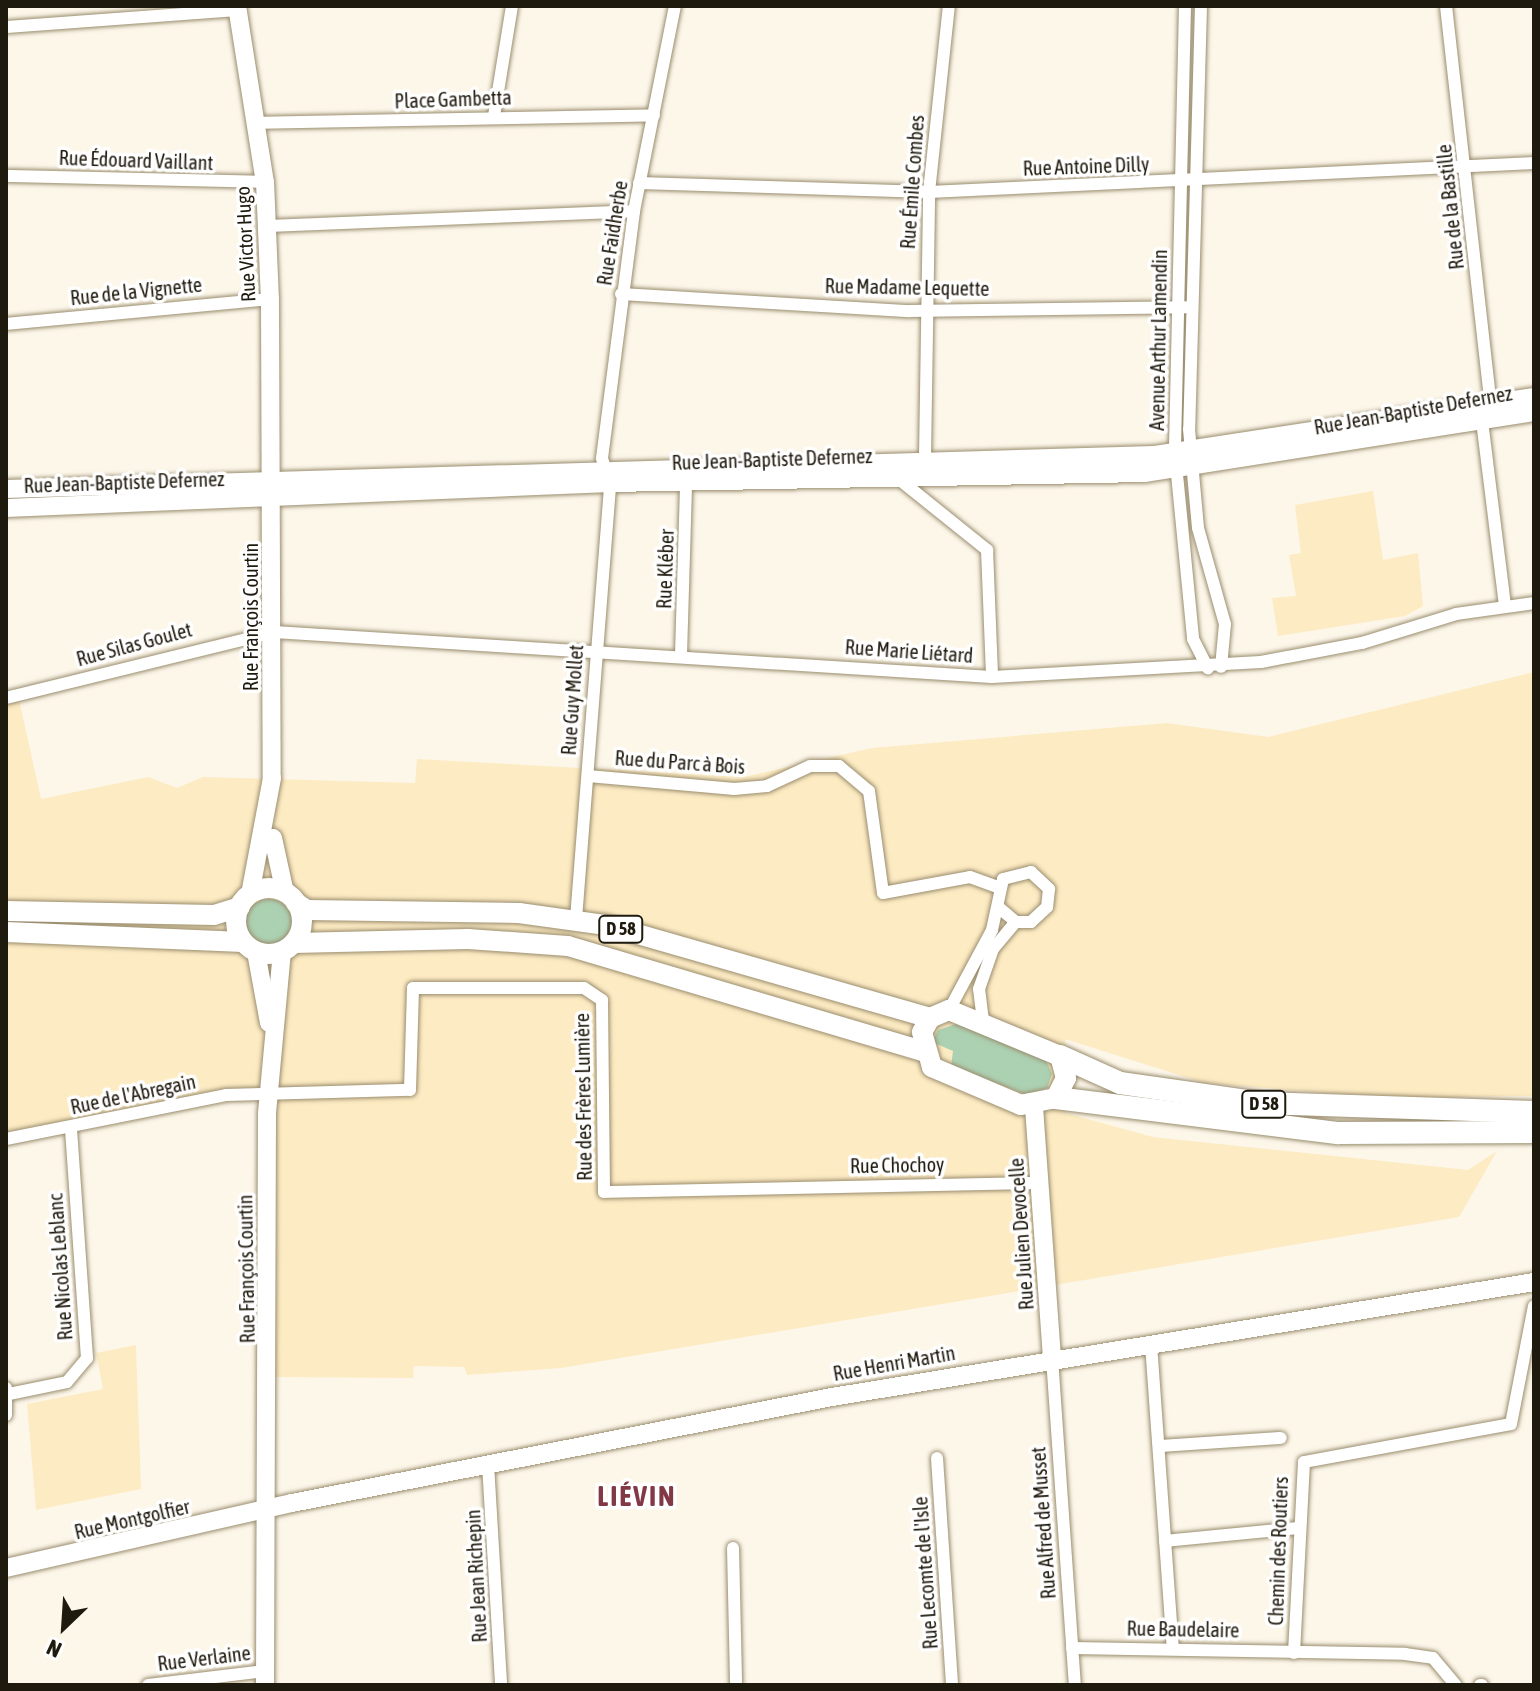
<!DOCTYPE html>
<meta charset="utf-8">
<style>
body{margin:0}
#map{position:relative;width:1540px;height:1691px;overflow:hidden;background:#fdf7ea;font-family:"Asap Condensed",sans-serif}
div>[style]{position:absolute}
[style*='--x']{left:calc(var(--x)*1px);top:calc(var(--y)*1px);width:calc(var(--w)*1px);rotate:calc(var(--a)*1deg)}
.built>*{inset:0;background:#fdebc3}
.green>*{inset:0;background:#acd1b2}
.round{border-radius:50%}
.roads{filter:drop-shadow(0 0 2px #9a8d6e) drop-shadow(0 0 2px #9a8d6e)}
.street>*{height:12px;margin:-6px;padding:0 6px;transform-origin:6px;border-radius:6px;background:#fff}
.secondary>*{height:18px;margin:-9px;padding:0 9px;transform-origin:9px;border-radius:9px;background:#fff}
.primary>*{height:20px;margin:-10px;padding:0 10px;transform-origin:10px;border-radius:10px;background:#fff}
.primary>.ring{margin:-10px;padding:0;box-sizing:content-box;background:none;border:20px solid #fff;border-radius:50%}
.highway>*{height:22px;margin:-11px;padding:0 11px;transform-origin:11px;border-radius:11px;background:#fff}
span{translate:-50% -50%;white-space:nowrap;text-align:center;line-height:1.15;-webkit-text-stroke:7px #fff;paint-order:stroke}
.shield-label span{padding:2px 6px;background:#fff;border:2px solid;border-radius:6px;-webkit-text-stroke-width:0}
.shield-label{font-size:18px;color:#1f1a0e;font-weight:700}
.street-label{font-size:20px;color:#1f1a0e}
.district-label{font-size:28px;color:#823945;font-weight:700;letter-spacing:2px}
.frame{position:absolute;inset:0;border:8px solid #1f1a0e;pointer-events:none}
.north{position:absolute;left:24px;top:1587px;width:80px;height:80px;-webkit-text-stroke:6px #fff;paint-order:stroke;rotate:205deg;font-size:22px;font-weight:700;line-height:32px;text-align:center;color:#1f1a0e}
.north::after{content:'';display:block;margin:auto;width:28px;height:36px;background:#1f1a0e;clip-path:polygon(50% 0,100% 100%,50% 72%,0 100%)}
</style>
<div id="map">
<div class="built">
<div style="clip-path:polygon(1373px 491px,1383px 560px,1418px 553px,1423px 606px,1405px 616px,1278px 636px,1272px 598px,1296px 596px,1289px 555px,1301px 553px,1295px 505px)"></div>
<div style="clip-path:polygon(1534px 672px,1534px 1096px,1387px 1098px,1204px 1083px,1065px 1039px,1066px 1113px,1153px 1137px,1468px 1170px,1497px 1151px,1459px 1217px,561px 1368px,467px 1375px,464px 1367px,414px 1366px,413px 1378px,269px 1377px,268px 1091px,6px 1139px,6px 698px,18px 695px,41px 799px,148px 777px,177px 788px,203px 777px,415px 783px,417px 759px,744px 777px,872px 748px,1167px 723px,1268px 737px)"></div>
<div style="clip-path:polygon(136px 1345px,141px 1489px,36px 1510px,27px 1404px,103px 1389px,96px 1353px)"></div>
</div>
<div class="green">
<div class="round" style="left:246px;top:899px;width:46px;height:46px"></div>
<div style="clip-path:polygon(956px 1024px,1045px 1058px,1052px 1074px,1047px 1088px,1028px 1095px,951px 1067px,953px 1051px,932px 1042px,938px 1030px)"></div>
</div>
<div class="roads">
<div class="street">
<div style="--x:1185;--y:6;--w:448;--a:91.3"></div>
<div style="--x:1175;--y:454;--w:186;--a:84.4"></div>
<div style="--x:1193;--y:639;--w:33;--a:63"></div>
<div style="--x:1201;--y:6;--w:423;--a:91.6"></div>
<div style="--x:1189;--y:429;--w:99;--a:84.8"></div>
<div style="--x:1198;--y:528;--w:100;--a:74.3"></div>
<div style="--x:1225;--y:624;--w:43;--a:95.3"></div>
<div style="--x:1446;--y:6;--w:402;--a:83.6"></div>
<div style="--x:6;--y:27;--w:233;--a:-4.2"></div>
<div style="--x:494;--y:116;--w:111;--a:-80.7"></div>
<div style="--x:254;--y:123;--w:400;--a:-1.1"></div>
<div style="--x:6;--y:176;--w:259;--a:1.3"></div>
<div style="--x:639;--y:183;--w:290;--a:1.8"></div>
<div style="--x:929;--y:192;--w:606;--a:-2.74"></div>
<div style="--x:268;--y:226;--w:366;--a:-2.3"></div>
<div style="--x:621;--y:294;--w:289;--a:3.4"></div>
<div style="--x:909;--y:311;--w:277;--a:-0.8"></div>
<div style="--x:6;--y:324;--w:265;--a:-5.4"></div>
<div style="--x:1482;--y:421;--w:185;--a:82.9"></div>
<div style="--x:925;--y:457;--w:265;--a:-89.1"></div>
<div style="--x:929;--y:192;--w:187;--a:-83.9"></div>
<div style="--x:900;--y:480;--w:112;--a:38.8"></div>
<div style="--x:987;--y:550;--w:127;--a:87.7"></div>
<div style="--x:681;--y:655;--w:171;--a:-88.3"></div>
<div style="--x:6;--y:698;--w:276;--a:-13.8"></div>
<div style="--x:274;--y:632;--w:719;--a:3.59"></div>
<div style="--x:992;--y:677;--w:269;--a:-3.2"></div>
<div style="--x:1261;--y:662;--w:103;--a:-10.7"></div>
<div style="--x:1362;--y:643;--w:98;--a:-17.1"></div>
<div style="--x:1456;--y:614;--w:79;--a:-8"></div>
<div style="--x:588;--y:776;--w:147;--a:5.1"></div>
<div style="--x:734;--y:789;--w:33;--a:-5"></div>
<div style="--x:767;--y:786;--w:47;--a:-24.9"></div>
<div style="--x:810;--y:766;--w:29;--a:0"></div>
<div style="--x:839;--y:766;--w:39;--a:40"></div>
<div style="--x:869;--y:791;--w:103;--a:82.2"></div>
<div style="--x:883;--y:893;--w:88;--a:-10.4"></div>
<div style="--x:970;--y:877;--w:30;--a:20"></div>
<div style="--x:576;--y:919;--w:437;--a:-85.5"></div>
<div style="--x:610;--y:483;--w:26;--a:-108"></div>
<div style="--x:602;--y:458;--w:249;--a:-82.6"></div>
<div style="--x:634;--y:211;--w:209;--a:-78.7"></div>
<div style="--x:949;--y:1010;--w:91;--a:-61.7"></div>
<div style="--x:992;--y:930;--w:52;--a:-77.8"></div>
<div style="--x:1003;--y:879;--w:29;--a:-14"></div>
<div style="--x:1031;--y:872;--w:25;--a:43"></div>
<div style="--x:1049;--y:889;--w:18;--a:96"></div>
<div style="--x:1047;--y:907;--w:22;--a:137"></div>
<div style="--x:1031;--y:922;--w:15;--a:180"></div>
<div style="--x:1016;--y:922;--w:23;--a:-140"></div>
<div style="--x:983;--y:1021;--w:32;--a:-97"></div>
<div style="--x:979;--y:989;--w:42;--a:-70.7"></div>
<div style="--x:993;--y:949;--w:35;--a:-50"></div>
<div style="--x:6;--y:1139;--w:224;--a:-11.3"></div>
<div style="--x:226;--y:1095;--w:184;--a:-1.6"></div>
<div style="--x:410;--y:1090;--w:102;--a:-88.3"></div>
<div style="--x:413;--y:988;--w:171;--a:0"></div>
<div style="--x:584;--y:988;--w:22;--a:34"></div>
<div style="--x:602;--y:1000;--w:192;--a:89.4"></div>
<div style="--x:604;--y:1192;--w:434;--a:-1.2"></div>
<div style="--x:1151;--y:1344;--w:305;--a:85.9"></div>
<div style="--x:1052;--y:1358;--w:328;--a:86"></div>
<div style="--x:6;--y:1388;--w:27;--a:90"></div>
<div style="--x:9;--y:1394;--w:59;--a:-11.7"></div>
<div style="--x:67;--y:1382;--w:31;--a:-50"></div>
<div style="--x:87;--y:1358;--w:231;--a:-94"></div>
<div style="--x:1159;--y:1446;--w:122;--a:-3.8"></div>
<div style="--x:937;--y:1458;--w:227;--a:86.2"></div>
<div style="--x:488;--y:1464;--w:221;--a:86.6"></div>
<div style="--x:1165;--y:1541;--w:133;--a:-5.6"></div>
<div style="--x:733;--y:1548;--w:137;--a:88.7"></div>
<div style="--x:1072;--y:1648;--w:333;--a:1"></div>
<div style="--x:1405;--y:1654;--w:28;--a:8"></div>
<div style="--x:1433;--y:1658;--w:35;--a:50"></div>
<div style="--x:1294;--y:1653;--w:191;--a:-87"></div>
<div style="--x:1304;--y:1462;--w:210;--a:-10.4"></div>
<div style="--x:1511;--y:1424;--w:120;--a:-79"></div>
<div style="--x:148;--y:1685;--w:118;--a:-6.8"></div>
<div style="--x:1480;--y:1685;--w:2;--a:0"></div>
</div>
<div class="secondary">
<div style="--x:237;--y:6;--w:178;--a:81"></div>
<div style="--x:265;--y:182;--w:117;--a:87.6"></div>
<div style="--x:270;--y:299;--w:479;--a:89.8"></div>
<div style="--x:272;--y:778;--w:118;--a:100.7"></div>
<div style="--x:6;--y:489;--w:1149;--a:-1.7"></div>
<div style="--x:1154;--y:455;--w:384;--a:-8.7"></div>
<div style="--x:6;--y:508;--w:605;--a:-2.37"></div>
<div style="--x:610;--y:483;--w:535;--a:-1.07"></div>
<div style="--x:1145;--y:473;--w:394;--a:-8.9"></div>
<div style="--x:273;--y:838;--w:56;--a:77.7"></div>
<div style="--x:256;--y:952;--w:72;--a:79.6"></div>
<div style="--x:1034;--y:1107;--w:252;--a:85.9"></div>
<div style="--x:6;--y:1568;--w:293;--a:-12.8"></div>
<div style="--x:292;--y:1503;--w:550;--a:-11.11"></div>
<div style="--x:832;--y:1397;--w:711;--a:-9.3"></div>
<div style="--x:265;--y:1685;--w:572;--a:-89.8"></div>
<div style="--x:267;--y:1113;--w:163;--a:-84.7"></div>
</div>
<div class="primary">
<div class="ring" style="left:236px;top:888px;width:46px;height:46px"></div>
<div style="--x:296;--y:903;--w:13;--a:32"></div>
<div style="--x:307;--y:910;--w:212;--a:0.8"></div>
<div style="--x:519;--y:913;--w:88;--a:7.9"></div>
<div style="--x:606;--y:925;--w:337;--a:16"></div>
<div style="--x:6;--y:911;--w:208;--a:1.1"></div>
<div style="--x:214;--y:915;--w:27;--a:-17"></div>
<div style="--x:6;--y:932;--w:237;--a:2.4"></div>
<div style="--x:294;--y:943;--w:174;--a:-1.3"></div>
<div style="--x:468;--y:939;--w:100;--a:4"></div>
<div style="--x:568;--y:946;--w:370;--a:16.5"></div>
<div style="--x:949;--y:1010;--w:120;--a:22.5"></div>
<div style="--x:1060;--y:1056;--w:23;--a:75"></div>
<div style="--x:1066;--y:1078;--w:22;--a:117"></div>
<div style="--x:1056;--y:1098;--w:36;--a:169"></div>
<div style="--x:1021;--y:1105;--w:97;--a:-156.9"></div>
<div style="--x:932;--y:1067;--w:36;--a:-106"></div>
<div style="--x:922;--y:1032;--w:16;--a:-60"></div>
<div style="--x:930;--y:1018;--w:21;--a:-23"></div>
</div>
<div class="highway">
<div style="--x:1060;--y:1056;--w:66;--a:24.2"></div>
<div style="--x:1120;--y:1083;--w:142;--a:8.1"></div>
<div style="--x:1261;--y:1103;--w:273;--a:1.9"></div>
<div style="--x:1056;--y:1098;--w:285;--a:7.1"></div>
<div style="--x:1339;--y:1133;--w:195;--a:-0.3"></div>
</div>
</div>
<div class="shield-label">
<span style="left:621px;top:929px">D 58</span>
<span style="left:1264px;top:1104px">D 58</span>
</div>
<div class="street-label">
<span style="left:453px;top:99px;rotate:-2deg">Place Gambetta</span>
<span style="left:136px;top:160px;rotate:2deg">Rue Édouard Vaillant</span>
<span style="left:1086px;top:166px;rotate:-2deg">Rue Antoine Dilly</span>
<span style="left:912px;top:182px;rotate:-86deg">Rue Émile Combes</span>
<span style="left:1450px;top:207px;rotate:-96deg">Rue de la Bastille</span>
<span style="left:612px;top:233px;rotate:-81deg">Rue Faidherbe</span>
<span style="left:245px;top:244px;rotate:-93deg">Rue Victor Hugo</span>
<span style="left:907px;top:287px;rotate:1deg">Rue Madame Lequette</span>
<span style="left:136px;top:291px;rotate:-6deg">Rue de la Vignette</span>
<span style="left:1158px;top:340px;rotate:-89deg">Avenue Arthur Lamendin</span>
<span style="left:1413px;top:410px;rotate:-10deg">Rue Jean-Baptiste Defernez</span>
<span style="left:772px;top:459px;rotate:-2deg">Rue Jean-Baptiste Defernez</span>
<span style="left:124px;top:482px;rotate:-2deg">Rue Jean-Baptiste Defernez</span>
<span style="left:665px;top:569px;rotate:-88deg">Rue Kléber</span>
<span style="left:250px;top:617px;rotate:-90deg">Rue François Courtin</span>
<span style="left:134px;top:644px;rotate:-15deg">Rue Silas Goulet</span>
<span style="left:909px;top:651px;rotate:4deg">Rue Marie Liétard</span>
<span style="left:572px;top:700px;rotate:-86deg">Rue Guy Mollet</span>
<span style="left:680px;top:762px;rotate:4deg">Rue du Parc à Bois</span>
<span style="left:133px;top:1094px;rotate:-12deg">Rue de l'Abregain</span>
<span style="left:583px;top:1097px;rotate:-91deg">Rue des Frères Lumière</span>
<span style="left:897px;top:1165px;rotate:-1deg">Rue Chochoy</span>
<span style="left:1021px;top:1234px;rotate:-94deg">Rue Julien Devocelle</span>
<span style="left:60px;top:1267px;rotate:-94deg">Rue Nicolas Leblanc</span>
<span style="left:246px;top:1269px;rotate:-91deg">Rue François Courtin</span>
<span style="left:894px;top:1363px;rotate:-10deg">Rue Henri Martin</span>
<span style="left:132px;top:1519px;rotate:-13deg">Rue Montgolfier</span>
<span style="left:1043px;top:1523px;rotate:-94deg">Rue Alfred de Musset</span>
<span style="left:1278px;top:1551px;rotate:-88deg">Chemin des Routiers</span>
<span style="left:925px;top:1573px;rotate:-94deg">Rue Lecomte de l'Isle</span>
<span style="left:476px;top:1576px;rotate:-93deg">Rue Jean Richepin</span>
<span style="left:1183px;top:1629px;rotate:1deg">Rue Baudelaire</span>
<span style="left:204px;top:1658px;rotate:-7deg">Rue Verlaine</span>
</div>
<div class="district-label">
<span style="left:637px;top:1496px">LIÉVIN</span>
</div>
<div class="frame"></div>
<div class="north">N</div>
</div>
